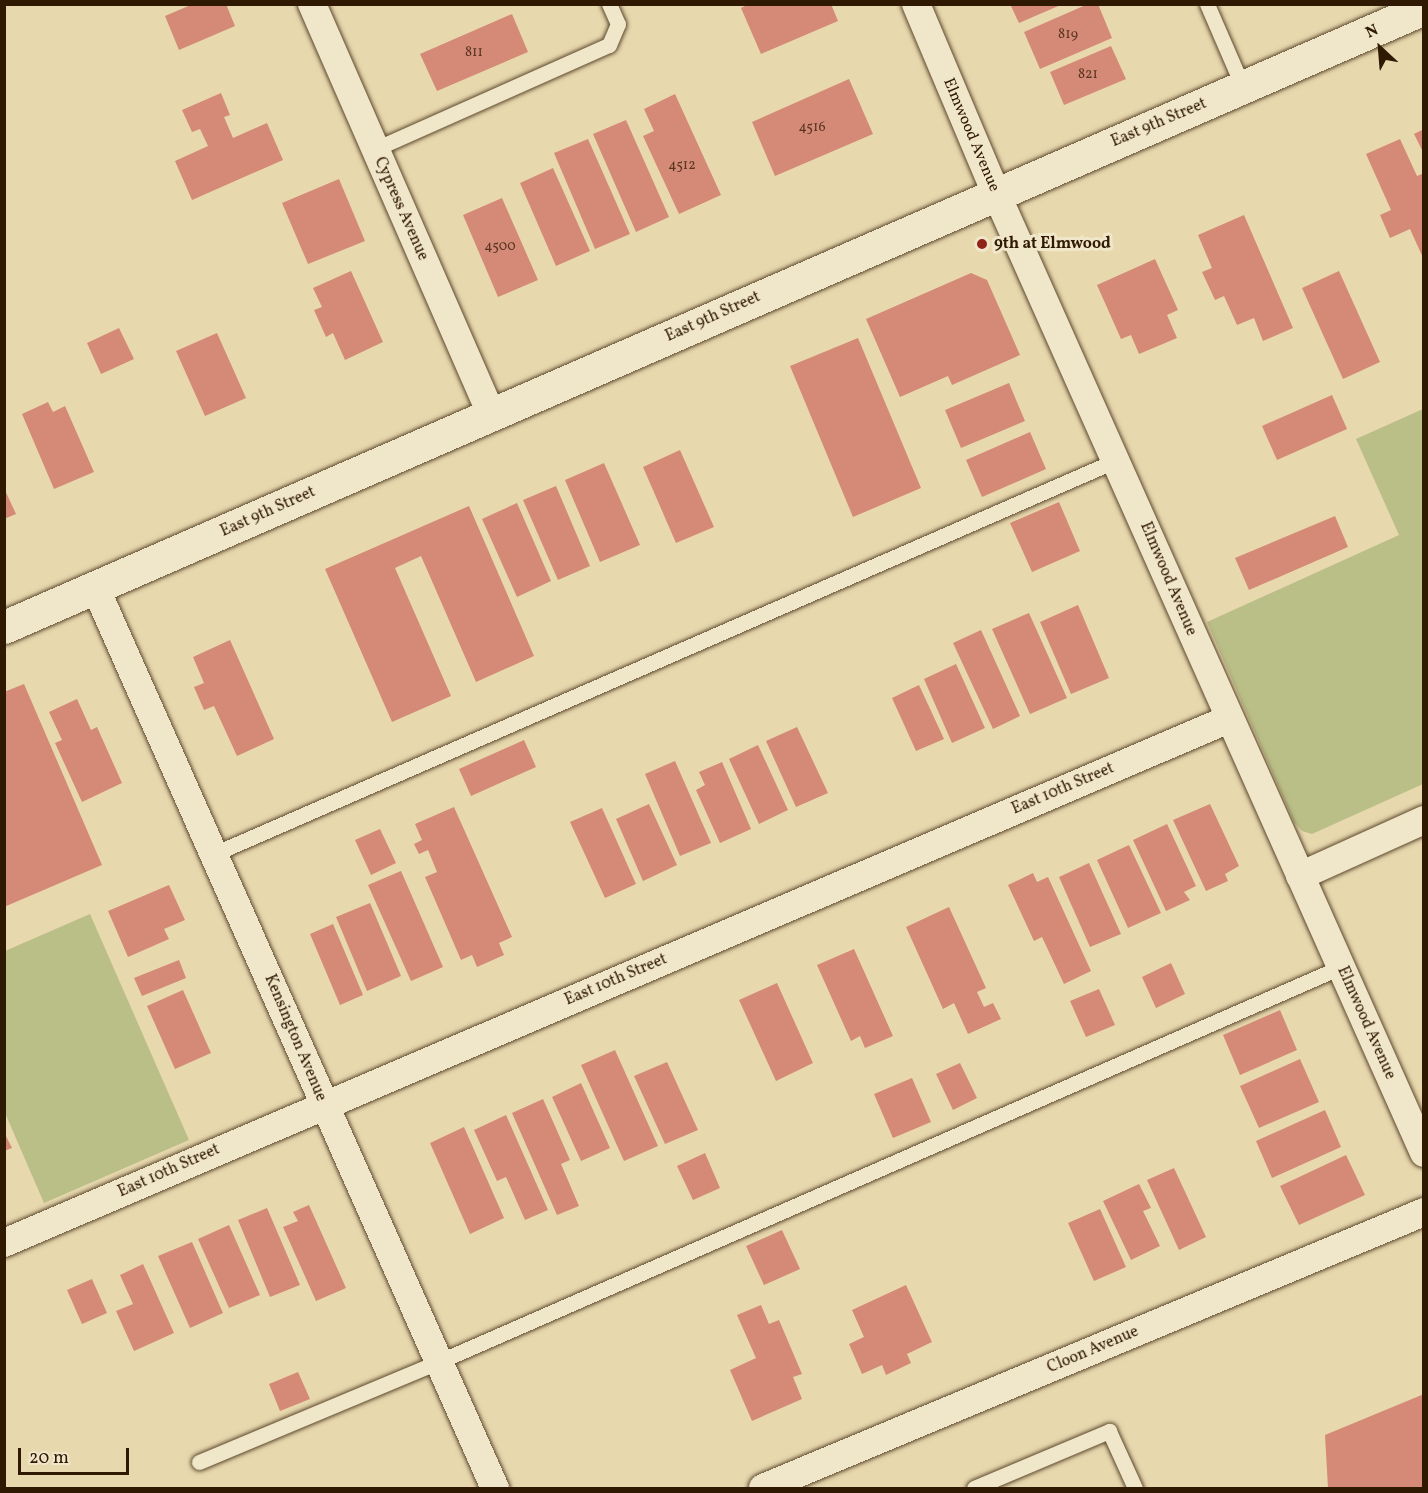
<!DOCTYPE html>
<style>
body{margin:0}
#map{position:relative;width:1428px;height:1493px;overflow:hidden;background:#e8d8ae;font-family:Vollkorn,serif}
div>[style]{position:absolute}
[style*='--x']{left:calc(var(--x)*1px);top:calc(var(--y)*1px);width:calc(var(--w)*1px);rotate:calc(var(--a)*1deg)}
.green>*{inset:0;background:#babe87}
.building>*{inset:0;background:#d48a77}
.roads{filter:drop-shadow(0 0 2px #5d492d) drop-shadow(0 0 2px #5d492d)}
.lane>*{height:15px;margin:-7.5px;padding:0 7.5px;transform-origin:7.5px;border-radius:7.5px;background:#f0e6ca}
.street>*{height:28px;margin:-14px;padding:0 14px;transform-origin:14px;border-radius:14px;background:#f0e6ca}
.secondary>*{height:33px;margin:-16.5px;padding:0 16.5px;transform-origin:16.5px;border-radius:16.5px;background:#f0e6ca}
.dots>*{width:16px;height:16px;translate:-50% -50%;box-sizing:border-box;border:3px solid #f0e6ca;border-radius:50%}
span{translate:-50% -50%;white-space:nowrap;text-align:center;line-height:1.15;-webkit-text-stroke:6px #f0e6ca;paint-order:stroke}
.number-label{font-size:14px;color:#58351f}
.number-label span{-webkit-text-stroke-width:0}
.street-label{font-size:16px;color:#2f1902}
.poi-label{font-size:16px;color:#2f1902;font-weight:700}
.left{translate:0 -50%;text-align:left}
.frame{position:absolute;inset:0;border:6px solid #2f1902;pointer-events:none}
.north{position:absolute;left:1350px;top:18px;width:60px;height:60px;-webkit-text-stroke:4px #f0e6ca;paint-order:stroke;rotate:334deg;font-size:16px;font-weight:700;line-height:24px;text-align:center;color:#2f1902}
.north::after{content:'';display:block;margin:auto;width:21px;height:27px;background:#2f1902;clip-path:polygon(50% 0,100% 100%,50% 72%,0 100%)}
.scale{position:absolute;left:18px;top:1448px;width:111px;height:27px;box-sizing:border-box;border:3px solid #2f1902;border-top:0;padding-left:8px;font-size:18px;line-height:21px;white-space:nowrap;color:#2f1902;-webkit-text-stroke:4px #f0e6ca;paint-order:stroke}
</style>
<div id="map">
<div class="green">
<div style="clip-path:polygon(1423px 409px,1423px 784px,1312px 834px,1302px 831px,1294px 822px,1207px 622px,1399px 535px,1356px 439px)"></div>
<div style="clip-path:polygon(90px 914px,189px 1140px,44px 1203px,5px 1113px,5px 951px)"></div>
</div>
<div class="building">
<div style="clip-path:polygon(193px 4px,226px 4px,235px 26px,179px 50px,165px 16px)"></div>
<div style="clip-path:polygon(749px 4px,831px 4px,838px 21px,761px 54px,741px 8px)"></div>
<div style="clip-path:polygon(1010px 4px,1063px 4px,1019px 23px)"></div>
<div style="clip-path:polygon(1088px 4px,1098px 4px,1112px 38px,1040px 69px,1024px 32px)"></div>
<div style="clip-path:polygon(512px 14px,528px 52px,437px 91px,420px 54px)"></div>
<div style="clip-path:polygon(1111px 46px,1126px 79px,1064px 105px,1050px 72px)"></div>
<div style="clip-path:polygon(849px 79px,873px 134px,775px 176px,752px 122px)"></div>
<div style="clip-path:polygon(221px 93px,230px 115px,224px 117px,233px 138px,267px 123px,283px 160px,192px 200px,175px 161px,208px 146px,200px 129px,192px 132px,182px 110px)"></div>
<div style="clip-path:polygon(675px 94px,721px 195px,679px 214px,643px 136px,654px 131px,644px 109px)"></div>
<div style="clip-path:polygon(626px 120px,669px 217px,636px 232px,593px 134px)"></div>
<div style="clip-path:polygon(1424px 129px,1424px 154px,1414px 134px)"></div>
<div style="clip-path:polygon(588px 139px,630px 234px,595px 249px,554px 153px)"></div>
<div style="clip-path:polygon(1400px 139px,1417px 176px,1424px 173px,1424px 260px,1410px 229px,1390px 238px,1380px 215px,1391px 210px,1366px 154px)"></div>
<div style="clip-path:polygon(553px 168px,590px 251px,556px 266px,520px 183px)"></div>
<div style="clip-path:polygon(339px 179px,365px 241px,308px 264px,282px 203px)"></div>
<div style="clip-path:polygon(502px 198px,538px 280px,498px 297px,463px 215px)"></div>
<div style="clip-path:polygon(1244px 215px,1293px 328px,1263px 341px,1254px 318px,1237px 325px,1224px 296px,1215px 300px,1202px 272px,1212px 268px,1198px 235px)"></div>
<div style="clip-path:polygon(1155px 259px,1178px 310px,1167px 315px,1177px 338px,1139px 354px,1131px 335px,1121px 339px,1097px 285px)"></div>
<div style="clip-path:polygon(351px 271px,383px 342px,345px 360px,333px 333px,326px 337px,314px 310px,322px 307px,313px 288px)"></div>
<div style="clip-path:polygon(1339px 271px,1380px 362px,1343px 379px,1302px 288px)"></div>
<div style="clip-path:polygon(971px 273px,987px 280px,1020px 355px,952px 385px,948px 376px,900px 397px,866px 319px)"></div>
<div style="clip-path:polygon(119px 328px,134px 359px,101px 374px,87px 343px)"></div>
<div style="clip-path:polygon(217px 333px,246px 398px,205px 416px,176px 351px)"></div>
<div style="clip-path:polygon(858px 338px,921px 488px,853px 517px,790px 366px)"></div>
<div style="clip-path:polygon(1009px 383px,1025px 421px,961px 448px,945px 410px)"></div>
<div style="clip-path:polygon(1332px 395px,1347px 429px,1277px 460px,1262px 426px)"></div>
<div style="clip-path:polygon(48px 402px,53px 412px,65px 406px,94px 472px,54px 489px,22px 414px)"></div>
<div style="clip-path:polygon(1030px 432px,1046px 469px,982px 497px,966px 460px)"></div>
<div style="clip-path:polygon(680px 450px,714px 527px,676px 543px,643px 467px)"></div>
<div style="clip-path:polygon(604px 463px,640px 545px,600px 562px,565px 480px)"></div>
<div style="clip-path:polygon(556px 486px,590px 566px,558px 580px,523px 500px)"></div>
<div style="clip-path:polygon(4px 488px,16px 514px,4px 519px)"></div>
<div style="clip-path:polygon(1059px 502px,1080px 551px,1032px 572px,1010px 523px)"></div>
<div style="clip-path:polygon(517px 503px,551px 581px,517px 597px,482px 519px)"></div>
<div style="clip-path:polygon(469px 506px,534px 656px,476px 682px,421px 556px,395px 568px,451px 696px,392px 722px,325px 569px)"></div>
<div style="clip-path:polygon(1335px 516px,1348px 547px,1249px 590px,1235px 558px)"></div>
<div style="clip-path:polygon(1078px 605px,1109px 678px,1071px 694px,1040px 622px)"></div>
<div style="clip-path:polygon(1029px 613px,1067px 698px,1030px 714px,992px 629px)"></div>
<div style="clip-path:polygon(981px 630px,1020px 716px,993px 729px,953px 643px)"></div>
<div style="clip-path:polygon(230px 640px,274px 739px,237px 756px,214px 706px,204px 710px,194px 687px,204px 683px,193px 657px)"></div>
<div style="clip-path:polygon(956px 664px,985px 728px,952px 743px,924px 679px)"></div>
<div style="clip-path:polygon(24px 684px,102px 865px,4px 907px,4px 692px)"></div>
<div style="clip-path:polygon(919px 685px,944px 739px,916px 751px,892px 698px)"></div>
<div style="clip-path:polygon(77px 699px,91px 730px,97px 727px,122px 783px,82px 802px,55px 743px,62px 740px,49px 712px)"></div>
<div style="clip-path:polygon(797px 727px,828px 793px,796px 807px,766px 741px)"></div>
<div style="clip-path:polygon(524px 740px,536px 767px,471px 796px,459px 769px)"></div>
<div style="clip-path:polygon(758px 745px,788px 810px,759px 824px,729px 759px)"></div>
<div style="clip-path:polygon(675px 761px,711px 843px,680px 856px,645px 774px)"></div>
<div style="clip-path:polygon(722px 762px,751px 829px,720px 843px,696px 790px,705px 785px,699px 772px)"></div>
<div style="clip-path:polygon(649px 804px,677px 865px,643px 881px,616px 819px)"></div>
<div style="clip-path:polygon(1210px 804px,1239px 866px,1225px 874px,1228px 881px,1206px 891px,1173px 820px)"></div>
<div style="clip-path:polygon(454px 807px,512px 937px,499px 943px,504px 955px,477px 967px,472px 955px,461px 960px,425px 877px,437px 872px,428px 850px,419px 854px,414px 844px,422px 840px,415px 824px)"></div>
<div style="clip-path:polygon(602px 808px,636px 884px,605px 898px,570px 822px)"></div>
<div style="clip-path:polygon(1167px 824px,1196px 886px,1184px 892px,1190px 900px,1166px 911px,1133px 840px)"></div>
<div style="clip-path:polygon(380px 829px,396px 863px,371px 875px,355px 840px)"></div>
<div style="clip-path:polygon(1129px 845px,1161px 913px,1128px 928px,1097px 860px)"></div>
<div style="clip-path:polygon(1089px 863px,1121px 934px,1090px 947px,1059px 877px)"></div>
<div style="clip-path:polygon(401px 871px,443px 967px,411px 981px,368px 885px)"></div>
<div style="clip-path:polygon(1033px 873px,1037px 882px,1048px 877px,1091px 971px,1064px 984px,1042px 937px,1034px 941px,1008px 885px)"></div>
<div style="clip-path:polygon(169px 885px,185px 920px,164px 929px,169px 939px,128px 957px,108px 911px)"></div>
<div style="clip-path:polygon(370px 903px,401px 976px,367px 991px,336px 917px)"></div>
<div style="clip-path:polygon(949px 907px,986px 988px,977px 992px,984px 1007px,993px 1003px,1001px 1019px,968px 1034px,954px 1003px,943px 1009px,906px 927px)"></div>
<div style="clip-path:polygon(333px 924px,363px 995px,340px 1005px,310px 934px)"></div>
<div style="clip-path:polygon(854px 949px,893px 1036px,865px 1048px,860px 1036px,851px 1041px,817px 965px)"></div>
<div style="clip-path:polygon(179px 960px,186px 978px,142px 996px,134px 978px)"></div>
<div style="clip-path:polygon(1171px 963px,1185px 994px,1156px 1008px,1142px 977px)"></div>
<div style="clip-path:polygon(777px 983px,813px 1063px,776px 1081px,739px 1000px)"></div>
<div style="clip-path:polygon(1099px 989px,1115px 1025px,1086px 1037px,1070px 1001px)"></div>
<div style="clip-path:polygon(183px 990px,211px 1053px,175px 1069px,147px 1006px)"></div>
<div style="clip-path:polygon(1280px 1010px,1297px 1050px,1240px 1075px,1223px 1035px)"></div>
<div style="clip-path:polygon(615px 1050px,658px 1146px,624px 1161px,581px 1065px)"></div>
<div style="clip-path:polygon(1300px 1059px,1319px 1102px,1259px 1128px,1240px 1086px)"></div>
<div style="clip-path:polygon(667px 1062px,698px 1130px,665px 1144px,634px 1076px)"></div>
<div style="clip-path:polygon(960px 1063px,977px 1098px,953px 1110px,936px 1074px)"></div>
<div style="clip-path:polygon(912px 1078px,931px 1122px,893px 1138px,874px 1094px)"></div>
<div style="clip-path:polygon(581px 1083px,610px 1148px,581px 1161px,552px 1097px)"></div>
<div style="clip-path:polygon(543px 1099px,570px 1160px,561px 1164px,579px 1206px,557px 1215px,512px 1113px)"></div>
<div style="clip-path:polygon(1325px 1110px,1341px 1147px,1272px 1178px,1256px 1141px)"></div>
<div style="clip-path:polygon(506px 1115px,548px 1210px,525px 1220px,506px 1177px,497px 1181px,474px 1130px)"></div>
<div style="clip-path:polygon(464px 1127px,504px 1218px,470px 1234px,430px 1143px)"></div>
<div style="clip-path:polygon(4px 1132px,12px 1148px,4px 1151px)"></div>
<div style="clip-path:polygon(705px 1153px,720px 1188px,693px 1200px,677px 1166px)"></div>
<div style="clip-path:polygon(1346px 1155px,1365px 1195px,1299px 1225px,1280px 1186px)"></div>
<div style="clip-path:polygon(1174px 1168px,1206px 1237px,1179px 1250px,1147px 1180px)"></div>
<div style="clip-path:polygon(1139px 1184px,1151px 1208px,1143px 1211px,1160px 1246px,1131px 1260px,1103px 1201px)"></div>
<div style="clip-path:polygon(309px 1205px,346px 1288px,316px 1301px,283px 1227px,298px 1221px,293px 1212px)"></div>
<div style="clip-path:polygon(267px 1208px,300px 1285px,270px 1297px,238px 1220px)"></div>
<div style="clip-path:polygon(1100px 1209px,1126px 1267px,1094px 1281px,1068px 1223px)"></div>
<div style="clip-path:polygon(229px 1225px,260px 1295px,229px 1308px,198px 1239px)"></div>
<div style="clip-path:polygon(782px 1230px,800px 1269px,764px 1285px,746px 1246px)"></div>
<div style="clip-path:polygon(192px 1242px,223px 1313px,190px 1328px,158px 1256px)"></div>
<div style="clip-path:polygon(143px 1264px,174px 1333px,134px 1351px,116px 1311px,133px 1304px,120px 1275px)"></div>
<div style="clip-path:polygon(92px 1279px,107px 1313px,82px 1324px,67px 1290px)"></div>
<div style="clip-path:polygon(906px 1285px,932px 1342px,907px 1354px,911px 1363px,886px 1375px,882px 1365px,862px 1374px,849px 1344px,864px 1337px,852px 1310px)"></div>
<div style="clip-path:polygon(761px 1305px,769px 1324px,779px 1320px,802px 1374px,793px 1377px,802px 1399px,752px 1421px,730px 1370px,756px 1358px,737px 1315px)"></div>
<div style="clip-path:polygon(298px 1372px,310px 1399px,280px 1411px,269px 1384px)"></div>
<div style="clip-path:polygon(1424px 1394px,1424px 1488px,1328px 1488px,1325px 1435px)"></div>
</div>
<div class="roads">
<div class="lane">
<div style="--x:1207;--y:4;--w:90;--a:66.6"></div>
<div style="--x:375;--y:149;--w:256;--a:-24"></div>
<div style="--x:609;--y:45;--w:23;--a:-67"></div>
<div style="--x:618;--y:24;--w:22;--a:-114"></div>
<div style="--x:216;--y:853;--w:983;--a:-23.57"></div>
<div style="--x:199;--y:1462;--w:259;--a:-22.7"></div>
<div style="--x:438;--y:1362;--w:986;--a:-23.63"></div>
<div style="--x:974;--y:1488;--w:147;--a:-22.9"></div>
<div style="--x:1109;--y:1431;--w:63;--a:65.5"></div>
</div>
<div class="street">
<div style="--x:312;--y:4;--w:447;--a:66.4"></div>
<div style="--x:916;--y:4;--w:205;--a:67.1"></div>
<div style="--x:996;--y:193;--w:1051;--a:65.97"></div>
<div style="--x:96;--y:589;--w:984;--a:66.07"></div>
<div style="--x:1300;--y:876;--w:136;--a:-24.3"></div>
<div style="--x:4;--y:1243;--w:1332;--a:-23.16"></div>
<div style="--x:763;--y:1488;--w:716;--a:-22.66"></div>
</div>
<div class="secondary">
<div style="--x:4;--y:627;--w:1549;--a:-23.55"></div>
</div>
</div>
<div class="dots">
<div style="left:982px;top:244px;background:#8f2418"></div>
</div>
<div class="number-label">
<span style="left:1068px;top:35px">819</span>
<span style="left:474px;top:53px">811</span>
<span style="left:1088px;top:75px">821</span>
<span style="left:812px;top:128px">4516</span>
<span style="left:682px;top:166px">4512</span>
<span style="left:500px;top:247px">4500</span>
</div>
<div class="street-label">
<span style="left:1159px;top:123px;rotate:-23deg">East 9th Street</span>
<span style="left:971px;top:135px;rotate:67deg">Elmwood Avenue</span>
<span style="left:401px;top:209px;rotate:66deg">Cypress Avenue</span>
<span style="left:713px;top:317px;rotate:-24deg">East 9th Street</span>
<span style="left:268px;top:512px;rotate:-24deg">East 9th Street</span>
<span style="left:1168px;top:579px;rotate:67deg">Elmwood Avenue</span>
<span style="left:1063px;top:789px;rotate:-23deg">East 10th Street</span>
<span style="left:616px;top:980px;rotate:-23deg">East 10th Street</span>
<span style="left:1366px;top:1023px;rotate:66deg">Elmwood Avenue</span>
<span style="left:295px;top:1038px;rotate:67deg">Kensington Avenue</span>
<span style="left:169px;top:1171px;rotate:-24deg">East 10th Street</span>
<span style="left:1093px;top:1350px;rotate:-23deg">Cloon Avenue</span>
</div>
<div class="poi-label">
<span class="left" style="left:994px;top:244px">9th at Elmwood</span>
</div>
<div class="frame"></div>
<div class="north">N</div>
<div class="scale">20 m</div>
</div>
